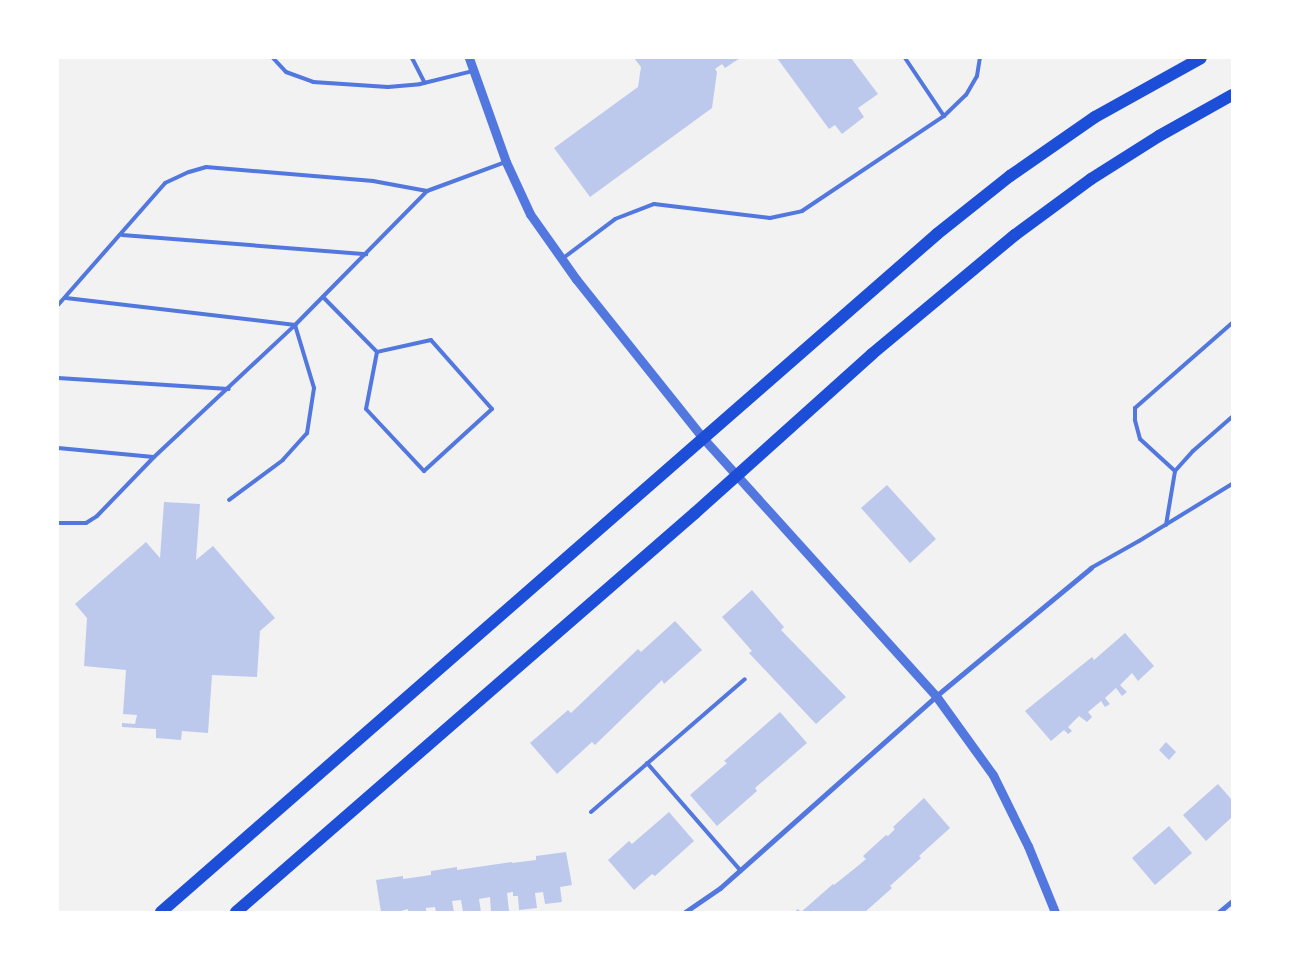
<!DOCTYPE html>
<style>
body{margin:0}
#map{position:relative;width:1290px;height:970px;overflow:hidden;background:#f2f2f2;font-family:Montserrat,sans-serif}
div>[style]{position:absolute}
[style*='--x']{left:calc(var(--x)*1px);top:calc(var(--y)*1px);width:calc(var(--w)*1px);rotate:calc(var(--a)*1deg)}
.building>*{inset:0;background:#bdc9ec}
.service>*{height:4px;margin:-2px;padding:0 2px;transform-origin:2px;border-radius:2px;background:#5277de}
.minor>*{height:5px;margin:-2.5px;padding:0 2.5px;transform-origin:2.5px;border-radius:2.5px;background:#5277de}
.tertiary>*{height:9px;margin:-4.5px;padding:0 4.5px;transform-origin:4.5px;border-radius:4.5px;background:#5277de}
.primary>*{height:12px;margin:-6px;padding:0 6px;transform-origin:6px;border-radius:6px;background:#1d4ed8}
span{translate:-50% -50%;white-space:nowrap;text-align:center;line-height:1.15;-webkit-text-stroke:5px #fff;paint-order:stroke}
.frame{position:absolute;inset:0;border:59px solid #fff;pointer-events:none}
</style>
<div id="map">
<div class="building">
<div style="clip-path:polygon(634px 58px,740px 58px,725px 68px,722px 64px,715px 69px,717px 72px,712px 108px,590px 197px,554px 148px,638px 87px,641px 67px)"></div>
<div style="clip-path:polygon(777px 58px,851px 58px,878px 94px,858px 108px,864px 117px,842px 134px,835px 125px,829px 129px)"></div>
<div style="clip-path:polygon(887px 485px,936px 539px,910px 563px,861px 508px)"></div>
<div style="clip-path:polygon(164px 502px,200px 504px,196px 560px,213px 546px,275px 618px,260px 631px,257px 677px,212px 675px,208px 733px,182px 731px,181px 740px,156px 738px,156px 729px,122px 727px,122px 723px,135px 724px,137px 715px,123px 714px,126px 670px,84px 666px,87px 618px,75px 604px,146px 542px,160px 558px)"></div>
<div style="clip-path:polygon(752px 590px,784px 627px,781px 630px,846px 697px,816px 724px,749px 653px,752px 651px,722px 617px)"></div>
<div style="clip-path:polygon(675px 621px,702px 650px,664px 684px,662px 680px,595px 745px,592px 742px,557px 774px,530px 743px,568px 710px,571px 713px,638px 649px,641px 652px)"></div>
<div style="clip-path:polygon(1125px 633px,1154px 666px,1138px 681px,1132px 673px,1120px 685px,1127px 692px,1122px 696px,1116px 688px,1105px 698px,1110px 704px,1105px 707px,1101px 701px,1088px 712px,1092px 717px,1087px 722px,1079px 716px,1068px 727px,1072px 731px,1068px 734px,1064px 730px,1051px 741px,1025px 711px,1092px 657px,1094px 660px)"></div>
<div style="clip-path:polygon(780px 712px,807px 743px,755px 788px,757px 791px,717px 826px,690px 795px,727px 763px,724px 761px)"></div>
<div style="clip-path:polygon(1166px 742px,1176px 752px,1169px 760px,1159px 750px)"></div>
<div style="clip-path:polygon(1218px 784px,1232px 800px,1232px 817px,1206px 841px,1183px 815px)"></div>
<div style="clip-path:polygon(924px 798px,950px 828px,919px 856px,921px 858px,890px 886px,892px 888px,865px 912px,794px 912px,798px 909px,801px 912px,833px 884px,834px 885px,859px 865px,866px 859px,863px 856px,886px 835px,888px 836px,895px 829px,893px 827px)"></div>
<div style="clip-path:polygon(669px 812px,694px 841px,655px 876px,652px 874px,634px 890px,608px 860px,629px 841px,632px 844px)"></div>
<div style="clip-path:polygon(1169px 826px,1192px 853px,1155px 885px,1132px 858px)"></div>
<div style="clip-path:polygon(566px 852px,572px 885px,560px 887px,562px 902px,545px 904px,543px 892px,535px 893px,537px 908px,519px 910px,518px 896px,513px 896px,513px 892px,507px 893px,509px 911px,491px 912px,490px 897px,479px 899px,481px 912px,463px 912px,461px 900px,452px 901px,454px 912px,436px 912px,435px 907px,426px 908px,426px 912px,408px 912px,408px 909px,397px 912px,381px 912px,376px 880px,403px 876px,403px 879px,431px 875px,431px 871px,457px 867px,457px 870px,512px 862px,512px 863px,536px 860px,536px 856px)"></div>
</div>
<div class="service">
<div style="--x:273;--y:58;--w:19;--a:47"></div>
<div style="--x:286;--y:72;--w:29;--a:20"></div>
<div style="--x:313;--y:82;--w:75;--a:3.8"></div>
<div style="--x:388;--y:87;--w:32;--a:-5"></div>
<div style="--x:420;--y:84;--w:55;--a:-13.8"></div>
<div style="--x:412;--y:58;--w:28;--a:63"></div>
<div style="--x:905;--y:58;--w:70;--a:56.1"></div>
<div style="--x:122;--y:235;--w:245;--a:4.5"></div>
<div style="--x:562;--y:259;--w:66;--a:-37"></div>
<div style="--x:615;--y:219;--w:42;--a:-21"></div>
<div style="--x:654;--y:204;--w:117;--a:6.9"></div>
<div style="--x:770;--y:218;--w:33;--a:-12"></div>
<div style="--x:802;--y:211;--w:171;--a:-33.8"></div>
<div style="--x:944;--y:116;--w:30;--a:-44"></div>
<div style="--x:966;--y:95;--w:22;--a:-60"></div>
<div style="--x:977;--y:76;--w:18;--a:-81"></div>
<div style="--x:323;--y:297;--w:77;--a:45.5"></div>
<div style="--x:377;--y:352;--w:58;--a:100.9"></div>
<div style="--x:366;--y:409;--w:85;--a:46.9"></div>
<div style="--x:424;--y:471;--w:92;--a:-42.4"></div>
<div style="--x:492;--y:409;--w:92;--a:-131.5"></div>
<div style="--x:431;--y:340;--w:55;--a:167.5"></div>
<div style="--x:66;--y:298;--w:231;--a:6.7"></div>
<div style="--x:295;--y:325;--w:66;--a:73.2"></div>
<div style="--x:314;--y:388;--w:46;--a:98.8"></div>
<div style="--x:307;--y:433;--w:36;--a:132"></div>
<div style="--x:283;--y:460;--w:67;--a:143.5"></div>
<div style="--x:58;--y:305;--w:162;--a:-48.7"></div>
<div style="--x:165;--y:183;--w:26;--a:-25"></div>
<div style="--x:189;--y:172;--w:18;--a:-16"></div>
<div style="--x:206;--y:167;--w:168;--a:4.8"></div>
<div style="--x:373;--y:181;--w:55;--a:10.5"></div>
<div style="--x:58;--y:378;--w:171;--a:3.7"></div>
<div style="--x:58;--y:448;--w:96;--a:5.4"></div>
<div style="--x:1175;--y:471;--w:47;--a:-137.6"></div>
<div style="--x:1140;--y:439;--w:20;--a:-105"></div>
<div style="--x:1135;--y:420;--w:12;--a:-90"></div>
<div style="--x:1135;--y:408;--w:129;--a:-41.2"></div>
<div style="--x:58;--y:523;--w:28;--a:0"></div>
<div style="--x:86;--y:523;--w:13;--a:-32"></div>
<div style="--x:97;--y:516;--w:82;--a:-46"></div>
<div style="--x:154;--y:457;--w:193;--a:-43.1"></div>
<div style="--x:295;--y:325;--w:188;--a:-45.4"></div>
<div style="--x:427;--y:191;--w:84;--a:-20.2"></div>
<div style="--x:1166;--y:525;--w:55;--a:-80.5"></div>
<div style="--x:1175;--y:471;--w:27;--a:-48"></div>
<div style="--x:1193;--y:451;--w:52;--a:-41.1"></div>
<div style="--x:1091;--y:568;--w:55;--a:-29.4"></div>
<div style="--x:1139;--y:541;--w:109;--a:-31.5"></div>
<div style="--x:647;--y:763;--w:143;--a:49"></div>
<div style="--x:591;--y:812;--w:203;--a:-40.8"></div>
</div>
<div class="minor">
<div style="--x:685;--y:912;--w:42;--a:-34.4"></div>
<div style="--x:720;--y:888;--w:289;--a:-41.6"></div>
<div style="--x:936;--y:696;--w:201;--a:-39.6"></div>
<div style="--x:1219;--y:912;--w:17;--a:-40"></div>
</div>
<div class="tertiary">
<div style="--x:469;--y:58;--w:110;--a:70.4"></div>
<div style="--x:506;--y:162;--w:57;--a:65.2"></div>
<div style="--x:530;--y:214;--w:80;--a:54.7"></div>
<div style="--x:576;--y:279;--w:202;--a:51.4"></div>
<div style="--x:702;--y:437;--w:349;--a:47.9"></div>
<div style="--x:936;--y:696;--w:97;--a:54.2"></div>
<div style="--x:993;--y:775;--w:79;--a:63.8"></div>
<div style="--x:1028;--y:846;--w:71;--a:67.8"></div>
</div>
<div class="primary">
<div style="--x:161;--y:912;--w:1030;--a:-41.14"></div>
<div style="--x:937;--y:234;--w:93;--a:-38.5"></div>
<div style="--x:1010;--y:176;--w:103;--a:-34.8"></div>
<div style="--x:1095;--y:117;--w:121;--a:-29.1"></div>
<div style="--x:236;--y:912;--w:608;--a:-41"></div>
<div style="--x:695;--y:513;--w:238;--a:-41.9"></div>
<div style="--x:872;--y:354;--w:186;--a:-39.8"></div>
<div style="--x:1015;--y:235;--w:94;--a:-36.4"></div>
<div style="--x:1091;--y:179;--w:80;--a:-32.3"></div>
<div style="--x:1159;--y:136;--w:84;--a:-29.3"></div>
</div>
<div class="frame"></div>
</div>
